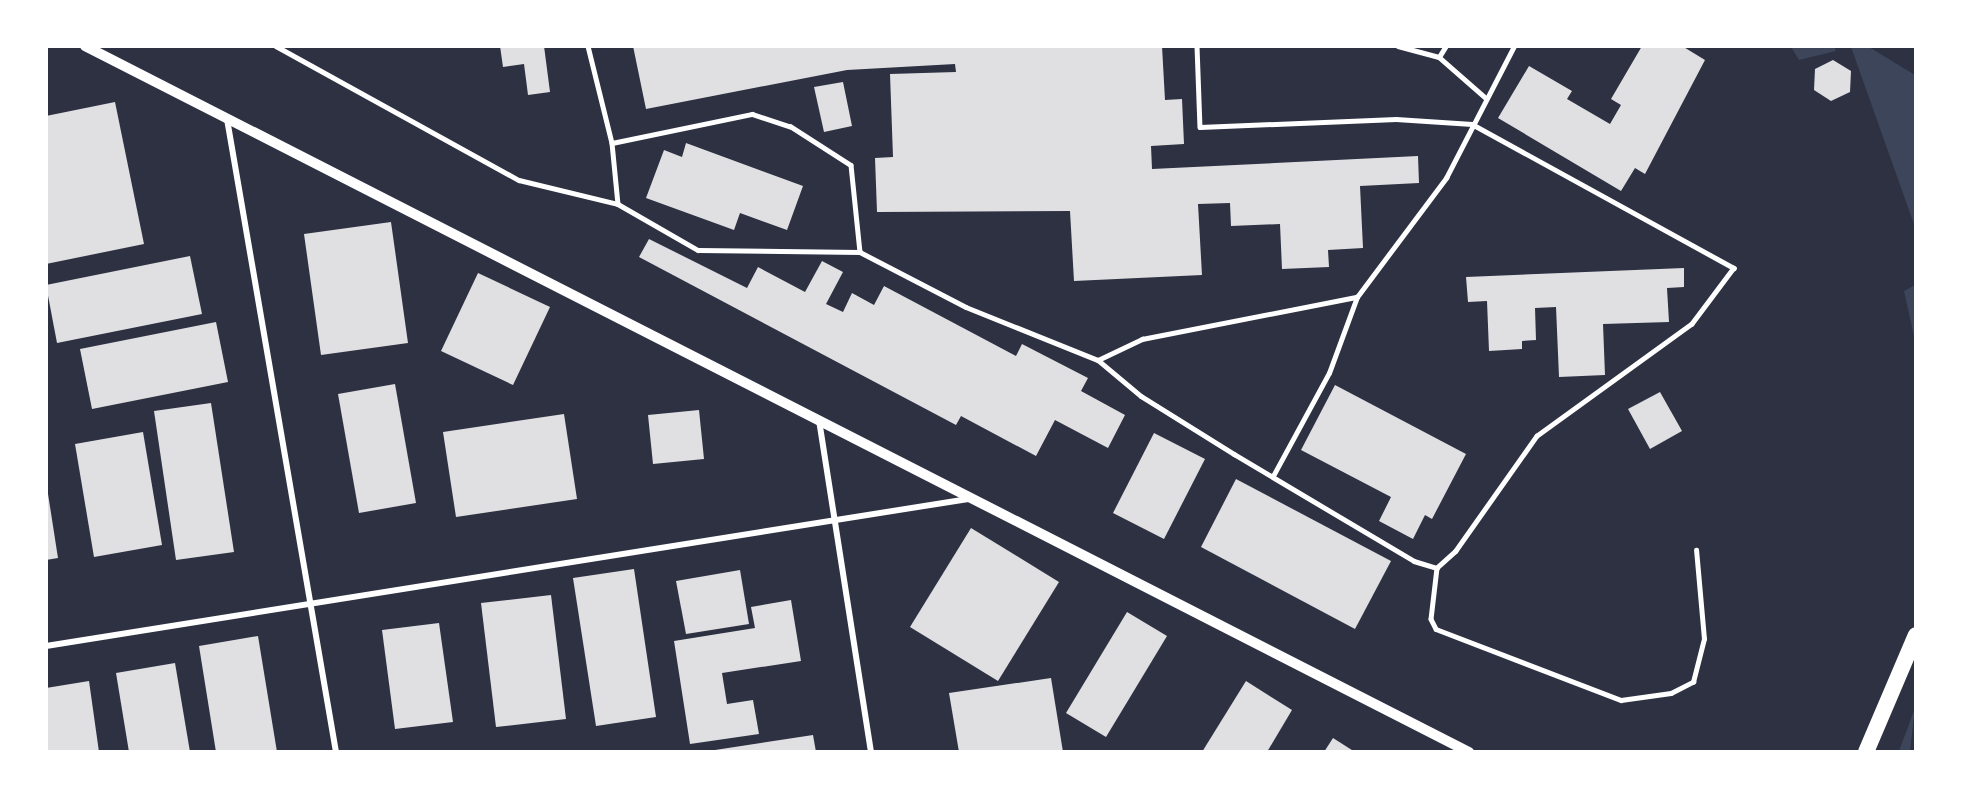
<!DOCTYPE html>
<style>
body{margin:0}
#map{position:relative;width:1962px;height:798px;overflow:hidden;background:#2d3142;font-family:"Source Sans 3",sans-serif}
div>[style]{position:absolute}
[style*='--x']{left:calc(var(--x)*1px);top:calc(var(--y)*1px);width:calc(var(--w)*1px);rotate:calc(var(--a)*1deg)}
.green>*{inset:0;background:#3c4559}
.building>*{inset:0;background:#e0e0e3}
.service>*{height:4.5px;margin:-2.25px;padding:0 2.25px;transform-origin:2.25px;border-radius:2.25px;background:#fff}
.minor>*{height:6px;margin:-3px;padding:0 3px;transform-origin:3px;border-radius:3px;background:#fff}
.tertiary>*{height:10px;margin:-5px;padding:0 5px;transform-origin:5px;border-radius:5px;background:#fff}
.trunk>*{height:16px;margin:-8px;padding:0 8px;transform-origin:8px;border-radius:8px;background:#fff}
span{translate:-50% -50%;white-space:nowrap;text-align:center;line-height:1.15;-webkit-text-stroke:6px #fff;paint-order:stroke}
.frame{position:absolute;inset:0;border:48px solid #fff;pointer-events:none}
</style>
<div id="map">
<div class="green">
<div style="clip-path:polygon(1791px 47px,1834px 47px,1836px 51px,1799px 60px)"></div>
<div style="clip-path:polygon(1851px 47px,1869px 47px,1915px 75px,1915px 227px)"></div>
<div style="clip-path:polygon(1915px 285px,1915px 341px,1904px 291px)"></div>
<div style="clip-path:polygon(1915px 708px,1910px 751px,1899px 751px)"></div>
</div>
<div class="building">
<div style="clip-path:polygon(500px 46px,544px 46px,550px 92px,528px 95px,524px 64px,503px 67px)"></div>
<div style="clip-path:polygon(633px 46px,1162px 46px,1165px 100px,1182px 99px,1184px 144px,1151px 146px,1152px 169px,1418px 156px,1419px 183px,1360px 186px,1363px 248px,1328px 250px,1329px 267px,1282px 269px,1280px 224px,1231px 226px,1230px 203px,1198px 204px,1202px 275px,1074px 281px,1070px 211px,877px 212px,875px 158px,893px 157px,890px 74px,956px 72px,955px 64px,847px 70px,646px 109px)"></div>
<div style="clip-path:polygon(1642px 46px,1682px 46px,1705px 60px,1645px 174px,1635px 168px,1621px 191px,1498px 118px,1529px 66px,1572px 91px,1567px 99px,1610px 124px,1621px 105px,1611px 99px)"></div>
<div style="clip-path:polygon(1833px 60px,1851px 71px,1850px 92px,1831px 101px,1814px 90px,1815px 69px)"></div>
<div style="clip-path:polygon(843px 82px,852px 126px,824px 132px,814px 87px)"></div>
<div style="clip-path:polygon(115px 102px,144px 244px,46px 264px,46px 116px)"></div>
<div style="clip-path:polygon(686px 143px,803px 186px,787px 230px,740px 213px,734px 230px,646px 198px,664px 150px,682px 157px)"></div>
<div style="clip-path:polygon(391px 222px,408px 343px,321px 355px,304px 234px)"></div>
<div style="clip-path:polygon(649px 239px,747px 288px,758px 267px,805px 292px,822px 261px,843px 272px,826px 304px,843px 312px,852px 293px,874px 305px,884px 286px,1016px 356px,1022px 344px,1088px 378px,1081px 391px,1125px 415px,1108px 448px,1055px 420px,1036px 456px,961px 416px,956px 425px,639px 257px)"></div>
<div style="clip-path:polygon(190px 256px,202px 314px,57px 343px,46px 285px)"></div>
<div style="clip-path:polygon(1684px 268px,1684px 287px,1667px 288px,1669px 322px,1603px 324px,1605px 375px,1559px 377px,1556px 307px,1535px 308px,1536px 340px,1522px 341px,1522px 349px,1489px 351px,1487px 301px,1468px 302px,1466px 277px)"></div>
<div style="clip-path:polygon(478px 273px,550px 307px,513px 385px,441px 351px)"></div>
<div style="clip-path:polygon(216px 322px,228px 382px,92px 409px,80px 349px)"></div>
<div style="clip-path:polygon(395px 384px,416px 503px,359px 513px,338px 394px)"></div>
<div style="clip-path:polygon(1335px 385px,1466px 454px,1432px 519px,1425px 515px,1413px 539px,1379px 521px,1391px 497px,1301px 450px)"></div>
<div style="clip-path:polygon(1660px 392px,1682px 431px,1650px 449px,1628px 409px)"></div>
<div style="clip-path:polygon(211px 403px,234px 552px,176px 560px,154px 411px)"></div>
<div style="clip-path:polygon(699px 410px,704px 459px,653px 464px,648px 415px)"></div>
<div style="clip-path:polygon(564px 414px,577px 499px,456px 517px,443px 432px)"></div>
<div style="clip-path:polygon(143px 432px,162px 545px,94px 557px,75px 444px)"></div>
<div style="clip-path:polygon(1154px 433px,1205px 459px,1164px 539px,1113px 513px)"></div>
<div style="clip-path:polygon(1236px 479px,1391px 561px,1355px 629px,1201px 547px)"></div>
<div style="clip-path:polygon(46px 481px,58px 558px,46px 560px)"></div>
<div style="clip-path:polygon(971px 528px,1059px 582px,998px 681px,910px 627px)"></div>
<div style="clip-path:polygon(634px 569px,656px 717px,596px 726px,573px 578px)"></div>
<div style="clip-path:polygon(740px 570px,749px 624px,686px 634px,676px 581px)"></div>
<div style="clip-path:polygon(551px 595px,566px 719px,496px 727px,481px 603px)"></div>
<div style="clip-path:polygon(791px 600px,801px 661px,722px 673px,727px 704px,753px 700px,759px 734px,690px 744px,674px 641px,755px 628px,751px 607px)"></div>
<div style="clip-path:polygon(1127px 612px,1167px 636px,1106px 737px,1066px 713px)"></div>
<div style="clip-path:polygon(439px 623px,453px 722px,395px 729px,382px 630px)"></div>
<div style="clip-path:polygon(258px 636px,277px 752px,216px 752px,199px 646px)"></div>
<div style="clip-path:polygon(175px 663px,190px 752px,129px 752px,116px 673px)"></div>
<div style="clip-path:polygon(1051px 678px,1063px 752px,959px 752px,949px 693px)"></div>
<div style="clip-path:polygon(89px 681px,99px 752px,46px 752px,46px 688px)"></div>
<div style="clip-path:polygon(1246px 681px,1292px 710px,1267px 752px,1202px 752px)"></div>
<div style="clip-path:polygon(813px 735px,816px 752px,715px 752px,715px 750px)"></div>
<div style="clip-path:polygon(1333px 738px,1355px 752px,1324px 752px)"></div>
</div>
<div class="service">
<div style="--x:276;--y:46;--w:277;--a:28.9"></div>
<div style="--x:519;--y:180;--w:102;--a:13.6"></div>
<div style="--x:588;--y:46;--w:100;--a:76.1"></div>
<div style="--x:612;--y:143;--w:61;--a:84.4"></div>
<div style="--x:618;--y:204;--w:92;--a:29.9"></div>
<div style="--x:698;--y:250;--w:162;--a:0.7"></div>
<div style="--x:860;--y:252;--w:119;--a:27.4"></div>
<div style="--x:966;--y:307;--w:142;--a:21.9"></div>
<div style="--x:1098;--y:360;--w:56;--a:39.9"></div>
<div style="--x:1141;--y:396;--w:110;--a:31.9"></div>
<div style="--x:1234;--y:454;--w:209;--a:30.7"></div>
<div style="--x:1414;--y:561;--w:24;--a:17"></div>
<div style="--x:1197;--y:46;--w:81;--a:87.9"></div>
<div style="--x:1200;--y:127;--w:196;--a:-2.3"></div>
<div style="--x:1396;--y:119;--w:76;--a:3.8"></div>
<div style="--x:1472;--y:124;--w:299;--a:28.8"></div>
<div style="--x:1734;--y:268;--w:70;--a:126.9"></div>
<div style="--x:1692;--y:324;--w:191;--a:144.1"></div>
<div style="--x:1537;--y:436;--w:141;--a:125.2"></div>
<div style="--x:1456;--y:551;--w:25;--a:138"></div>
<div style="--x:1437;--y:568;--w:51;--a:96.7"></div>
<div style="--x:1431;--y:619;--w:11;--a:63"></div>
<div style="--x:1436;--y:629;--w:198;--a:21"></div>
<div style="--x:1621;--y:700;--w:50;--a:-8"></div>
<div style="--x:1671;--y:693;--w:25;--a:-27"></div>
<div style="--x:1693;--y:682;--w:44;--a:-75.7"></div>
<div style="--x:1704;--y:639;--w:89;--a:-95.1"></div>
<div style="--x:1398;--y:46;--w:42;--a:15"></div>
<div style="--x:1439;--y:57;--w:13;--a:-58"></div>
<div style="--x:1556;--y:46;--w:25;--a:0"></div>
<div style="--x:1439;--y:57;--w:62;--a:41.1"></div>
<div style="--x:612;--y:143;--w:143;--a:-11.7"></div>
<div style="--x:752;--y:114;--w:40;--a:18"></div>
<div style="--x:790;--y:126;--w:72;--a:32.6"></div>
<div style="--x:851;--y:165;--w:87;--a:84.1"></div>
<div style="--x:1098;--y:360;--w:49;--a:-25.5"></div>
<div style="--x:1142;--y:339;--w:219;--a:-11.1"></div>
<div style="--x:1273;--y:476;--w:117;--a:-61.5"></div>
<div style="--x:1329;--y:373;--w:81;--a:-69.8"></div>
<div style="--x:1357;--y:297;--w:149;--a:-53.2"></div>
<div style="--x:1446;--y:178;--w:148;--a:-62.7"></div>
</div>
<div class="minor">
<div style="--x:227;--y:119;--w:642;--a:80.23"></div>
<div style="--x:819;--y:420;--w:336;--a:81.1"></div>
<div style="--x:46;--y:646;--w:934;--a:-9.06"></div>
</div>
<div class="tertiary">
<div style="--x:85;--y:46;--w:1554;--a:27.03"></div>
</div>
<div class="trunk">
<div style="--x:1866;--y:752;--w:127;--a:-66.9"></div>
</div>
<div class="frame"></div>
</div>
